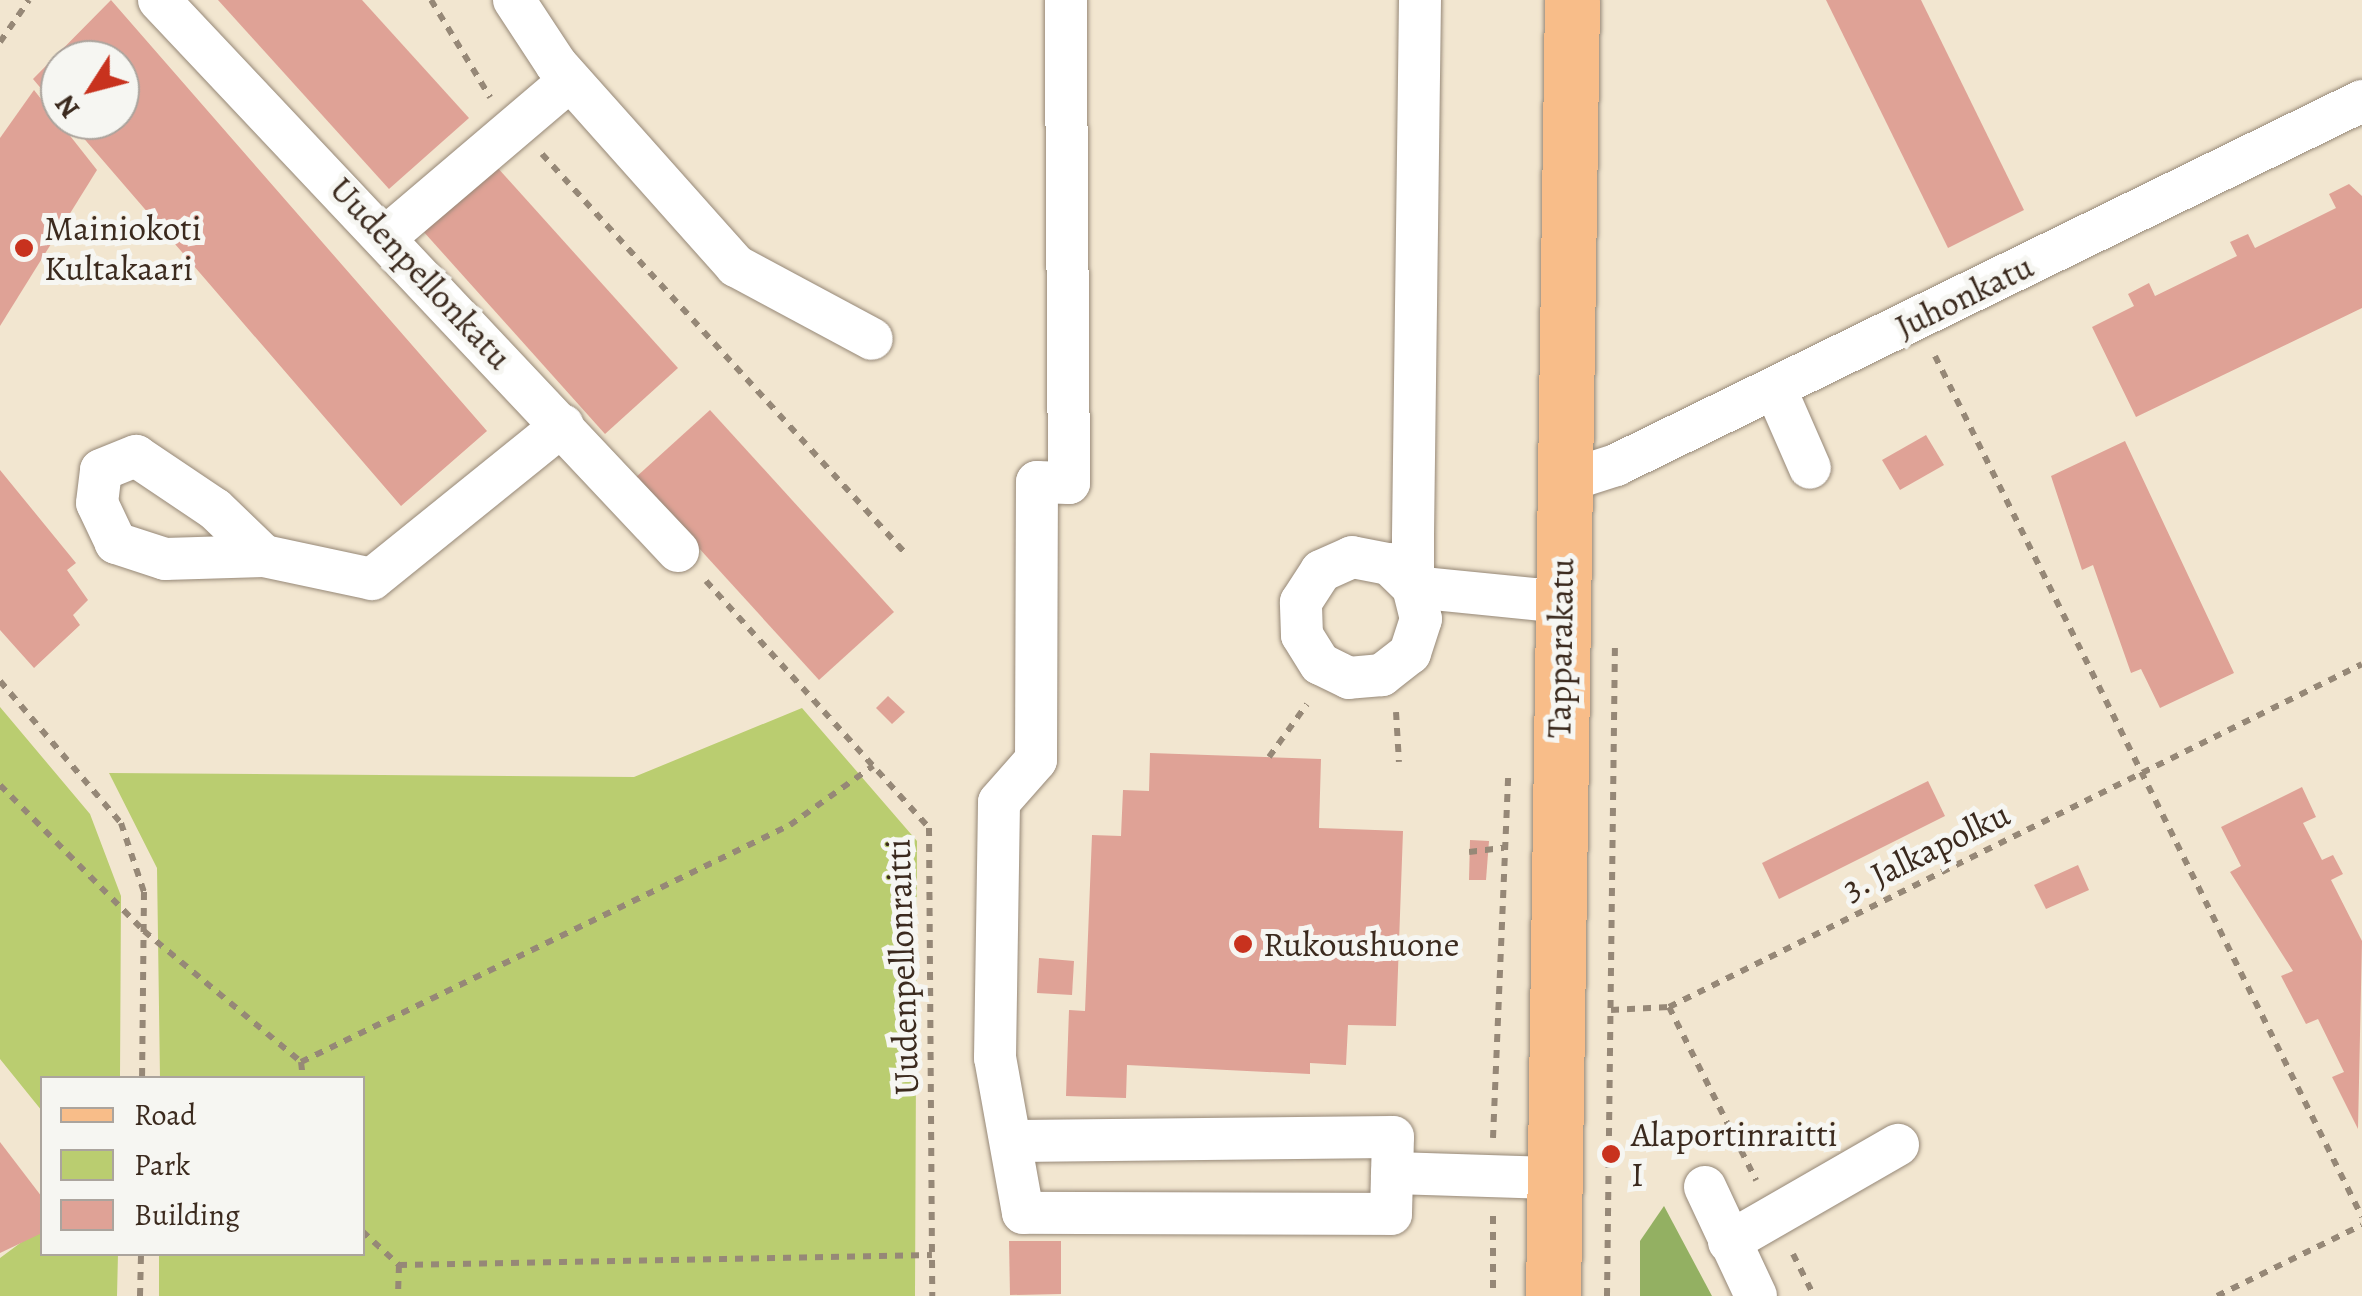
<!DOCTYPE html>
<style>
body{margin:0}
#map{position:relative;width:2362px;height:1296px;overflow:hidden;background:#f2e6d0;font-family:Alegreya,serif}
div>[style]{position:absolute}
[style*='--x']{left:calc(var(--x)*1px);top:calc(var(--y)*1px);width:calc(var(--w)*1px);rotate:calc(var(--a)*1deg)}
.green>*{inset:0;background:#bacd70}
.forest>*{inset:0;background:#93b062}
.building>*{inset:0;background:#dfa296}
.path>*{height:6px;margin-top:-3px;transform-origin:0;background:repeating-linear-gradient(90deg,#968877 0 8px,transparent 0 16px)}
.roads{filter:drop-shadow(0 0 2px #968877) drop-shadow(0 0 2px #968877)}
.minor>*{height:42px;margin:-21px;padding:0 21px;transform-origin:21px;border-radius:21px;background:#fff}
.major>*{height:55px;margin:-27.5px;padding:0 27.5px;transform-origin:27.5px;border-radius:27.5px;background:#f8bd89}
.dots>*{width:28px;height:28px;translate:-50% -50%;box-sizing:border-box;border:5px solid #f6f6f2;border-radius:50%}
span{translate:-50% -50%;white-space:nowrap;text-align:center;line-height:1.15;-webkit-text-stroke:10px #f6f6f2;paint-order:stroke}
.poi-label{font-size:35px;color:#3b2a1e}
.left{translate:0 -50%;text-align:left}
.street-label{font-size:35px;color:#3b2a1e}
.legend{position:absolute;left:40px;top:1076px;width:325px;height:180px;box-sizing:border-box;background:#f6f6f2;border:2px solid #aba49d;margin:0;padding:12px 18px;list-style:none;font-size:30px;color:#3b2a1e}
.legend li{display:flex;align-items:center;gap:20px;height:50px}
.legend b{width:50px;border:2px solid #aba49d}
.north{position:absolute;left:40px;top:40px;width:100px;height:100px;box-sizing:border-box;background:#f6f6f2;border:2px solid #aba49d;border-radius:50%;rotate:234deg;font-size:28px;font-weight:700;line-height:40px;text-align:center;color:#3b2a1e}
.north::after{content:'';display:block;margin:auto;width:35px;height:45px;background:#c8321e;clip-path:polygon(50% 0,100% 100%,50% 72%,0 100%)}
</style>
<div id="map">
<div class="green">
<div style="clip-path:polygon(0 707px,90px 814px,121px 896px,120px 1078px,42px 1078px,42px 1111px,0 1059px)"></div>
<div style="clip-path:polygon(802px 708px,917px 841px,915px 1296px,159px 1296px,159px 1254px,362px 1254px,362px 1078px,160px 1078px,157px 868px,109px 773px,634px 777px)"></div>
<div style="clip-path:polygon(42px 1227px,42px 1254px,118px 1254px,117px 1296px,0 1296px,0 1258px)"></div>
</div>
<div class="forest">
<div style="clip-path:polygon(1664px 1206px,1712px 1296px,1640px 1296px,1640px 1241px)"></div>
</div>
<div class="building">
<div style="clip-path:polygon(111px 0,487px 431px,401px 506px,68px 120px,120px 120px,120px 60px,60px 60px,60px 111px,33px 79px)"></div>
<div style="clip-path:polygon(218px 0,362px 0,469px 118px,389px 189px)"></div>
<div style="clip-path:polygon(1826px 0,1921px 0,2024px 210px,1948px 248px)"></div>
<div style="clip-path:polygon(34px 90px,97px 170px,0 326px,0 138px)"></div>
<div style="clip-path:polygon(496px 166px,678px 368px,605px 434px,423px 231px)"></div>
<div style="clip-path:polygon(2349px 184px,2362px 196px,2362px 308px,2136px 417px,2092px 327px,2134px 306px,2128px 294px,2149px 283px,2155px 296px,2237px 256px,2230px 242px,2248px 234px,2255px 248px,2336px 208px,2329px 194px)"></div>
<div style="clip-path:polygon(710px 410px,894px 612px,819px 680px,635px 478px)"></div>
<div style="clip-path:polygon(1926px 435px,1944px 465px,1900px 490px,1882px 460px)"></div>
<div style="clip-path:polygon(2125px 441px,2234px 673px,2160px 708px,2141px 669px,2131px 673px,2093px 565px,2082px 570px,2051px 476px)"></div>
<div style="clip-path:polygon(0 470px,76px 563px,67px 570px,88px 600px,73px 615px,80px 625px,34px 668px,0 630px)"></div>
<div style="clip-path:polygon(888px 696px,905px 712px,892px 724px,876px 708px)"></div>
<div style="clip-path:polygon(1150px 753px,1321px 759px,1319px 828px,1403px 831px,1396px 1026px,1348px 1025px,1346px 1065px,1310px 1063px,1310px 1074px,1127px 1065px,1126px 1098px,1066px 1096px,1069px 1010px,1085px 1011px,1092px 835px,1121px 836px,1123px 790px,1149px 791px)"></div>
<div style="clip-path:polygon(1928px 781px,1945px 816px,1779px 899px,1762px 863px)"></div>
<div style="clip-path:polygon(2302px 787px,2316px 817px,2303px 823px,2322px 860px,2333px 855px,2343px 874px,2331px 880px,2362px 941px,2358px 1129px,2332px 1077px,2344px 1072px,2318px 1019px,2306px 1024px,2281px 976px,2293px 971px,2230px 872px,2241px 866px,2221px 827px)"></div>
<div style="clip-path:polygon(1470px 840px,1489px 841px,1486px 880px,1469px 880px)"></div>
<div style="clip-path:polygon(2078px 865px,2089px 890px,2046px 909px,2034px 885px)"></div>
<div style="clip-path:polygon(1039px 958px,1074px 961px,1072px 995px,1037px 993px)"></div>
<div style="clip-path:polygon(0 1142px,42px 1197px,42px 1233px,0 1253px)"></div>
<div style="clip-path:polygon(1009px 1241px,1061px 1241px,1061px 1294px,1010px 1295px)"></div>
</div>
<div class="path">
<div style="--x:431;--y:0;--w:114;--a:58.7"></div>
<div style="--x:0;--y:42;--w:51;--a:-55.4"></div>
<div style="--x:542;--y:154;--w:541;--a:47.7"></div>
<div style="--x:1935;--y:356;--w:961;--a:63.62"></div>
<div style="--x:706;--y:581;--w:333;--a:47.9"></div>
<div style="--x:929;--y:828;--w:468;--a:89.6"></div>
<div style="--x:0;--y:681;--w:187;--a:49.6"></div>
<div style="--x:121;--y:823;--w:73;--a:71.6"></div>
<div style="--x:144;--y:892;--w:186;--a:90.6"></div>
<div style="--x:1396;--y:712;--w:50;--a:86.6"></div>
<div style="--x:1269;--y:757;--w:65;--a:-54.4"></div>
<div style="--x:0;--y:785;--w:205;--a:45.4"></div>
<div style="--x:144;--y:931;--w:204;--a:39.8"></div>
<div style="--x:301;--y:1062;--w:16;--a:83"></div>
<div style="--x:1469;--y:852;--w:35;--a:-7"></div>
<div style="--x:1669;--y:1007;--w:194;--a:63.3"></div>
<div style="--x:1611;--y:1010;--w:58;--a:-3"></div>
<div style="--x:1669;--y:1007;--w:773;--a:-26.33"></div>
<div style="--x:301;--y:1062;--w:543;--a:-25.86"></div>
<div style="--x:790;--y:825;--w:102;--a:-35.4"></div>
<div style="--x:1493;--y:1138;--w:362;--a:-87.6"></div>
<div style="--x:1493;--y:1216;--w:80;--a:90"></div>
<div style="--x:362;--y:1231;--w:50;--a:42.6"></div>
<div style="--x:399;--y:1265;--w:31;--a:92"></div>
<div style="--x:1793;--y:1254;--w:47;--a:63.4"></div>
<div style="--x:399;--y:1265;--w:533;--a:-1.07"></div>
<div style="--x:140;--y:1296;--w:42;--a:-88.6"></div>
<div style="--x:1607;--y:1296;--w:654;--a:-89.3"></div>
<div style="--x:2217;--y:1296;--w:161;--a:-26.1"></div>
</div>
<div class="roads">
<div class="minor">
<div style="--x:159;--y:0;--w:757;--a:46.71"></div>
<div style="--x:514;--y:0;--w:77;--a:56.7"></div>
<div style="--x:556;--y:64;--w:271;--a:48.3"></div>
<div style="--x:736;--y:266;--w:154;--a:28.2"></div>
<div style="--x:1420;--y:0;--w:537;--a:90.75"></div>
<div style="--x:1413;--y:537;--w:50;--a:90"></div>
<div style="--x:1413;--y:587;--w:33;--a:76"></div>
<div style="--x:1421;--y:619;--w:36;--a:108"></div>
<div style="--x:1410;--y:653;--w:36;--a:142"></div>
<div style="--x:1382;--y:675;--w:33;--a:175"></div>
<div style="--x:1349;--y:678;--w:32;--a:-154"></div>
<div style="--x:1320;--y:664;--w:34;--a:-122"></div>
<div style="--x:1302;--y:635;--w:33;--a:-92"></div>
<div style="--x:1301;--y:602;--w:37;--a:-57"></div>
<div style="--x:1321;--y:571;--w:34;--a:-24"></div>
<div style="--x:1352;--y:557;--w:38;--a:11"></div>
<div style="--x:1389;--y:564;--w:33;--a:44"></div>
<div style="--x:1413;--y:587;--w:150;--a:5.7"></div>
<div style="--x:387;--y:236;--w:240;--a:-40.4"></div>
<div style="--x:1775;--y:388;--w:87;--a:66.4"></div>
<div style="--x:1563;--y:482;--w:56;--a:-17.8"></div>
<div style="--x:1616;--y:465;--w:830;--a:-26.01"></div>
<div style="--x:264;--y:556;--w:99;--a:178.3"></div>
<div style="--x:165;--y:559;--w:52;--a:-161.9"></div>
<div style="--x:116;--y:543;--w:44;--a:-115.4"></div>
<div style="--x:97;--y:503;--w:33;--a:-83"></div>
<div style="--x:101;--y:470;--w:38;--a:-22"></div>
<div style="--x:136;--y:456;--w:95;--a:33.9"></div>
<div style="--x:215;--y:509;--w:68;--a:43.8"></div>
<div style="--x:264;--y:556;--w:110;--a:12"></div>
<div style="--x:372;--y:579;--w:245;--a:-38.9"></div>
<div style="--x:1016;--y:1141;--w:377;--a:-0.6"></div>
<div style="--x:1393;--y:1137;--w:77;--a:91.5"></div>
<div style="--x:1391;--y:1214;--w:368;--a:-179.8"></div>
<div style="--x:1023;--y:1213;--w:158;--a:-100.2"></div>
<div style="--x:995;--y:1058;--w:256;--a:-89.1"></div>
<div style="--x:999;--y:802;--w:56;--a:-48.6"></div>
<div style="--x:1036;--y:760;--w:278;--a:-89.8"></div>
<div style="--x:1037;--y:482;--w:32;--a:2"></div>
<div style="--x:1069;--y:483;--w:483;--a:-90.4"></div>
<div style="--x:1392;--y:1173;--w:161;--a:1.8"></div>
<div style="--x:1705;--y:1187;--w:120;--a:64.9"></div>
<div style="--x:1729;--y:1242;--w:195;--a:-29.9"></div>
</div>
<div class="major">
<div style="--x:1553;--y:1296;--w:1296;--a:-89.16"></div>
</div>
</div>
<div class="dots">
<div style="left:24px;top:248px;background:#c8321e"></div>
<div style="left:1243px;top:944px;background:#c8321e"></div>
<div style="left:1611px;top:1154px;background:#c8321e"></div>
</div>
<div class="poi-label">
<span class="left" style="left:44px;top:248px">Mainiokoti<br>Kultakaari</span>
<span class="left" style="left:1263px;top:944px">Rukoushuone</span>
<span class="left" style="left:1631px;top:1154px">Alaportinraitti<br>I</span>
</div>
<div class="street-label">
<span style="left:421px;top:273px;rotate:47deg">Uudenpellonkatu</span>
<span style="left:1964px;top:296px;rotate:-26deg">Juhonkatu</span>
<span style="left:1560px;top:648px;rotate:-89deg">Tapparakatu</span>
<span style="left:1926px;top:851px;rotate:-26deg">3. Jalkapolku</span>
<span style="left:902px;top:967px;rotate:-92deg">Uudenpellonraitti</span>
</div>
<ul class="legend">
<li><b style="height:12px;background:#f8bd89"></b>Road</li>
<li><b style="height:28px;background:#bacd70"></b>Park</li>
<li><b style="height:28px;background:#dfa296"></b>Building</li>
</ul>
<div class="north">N</div>
</div>
